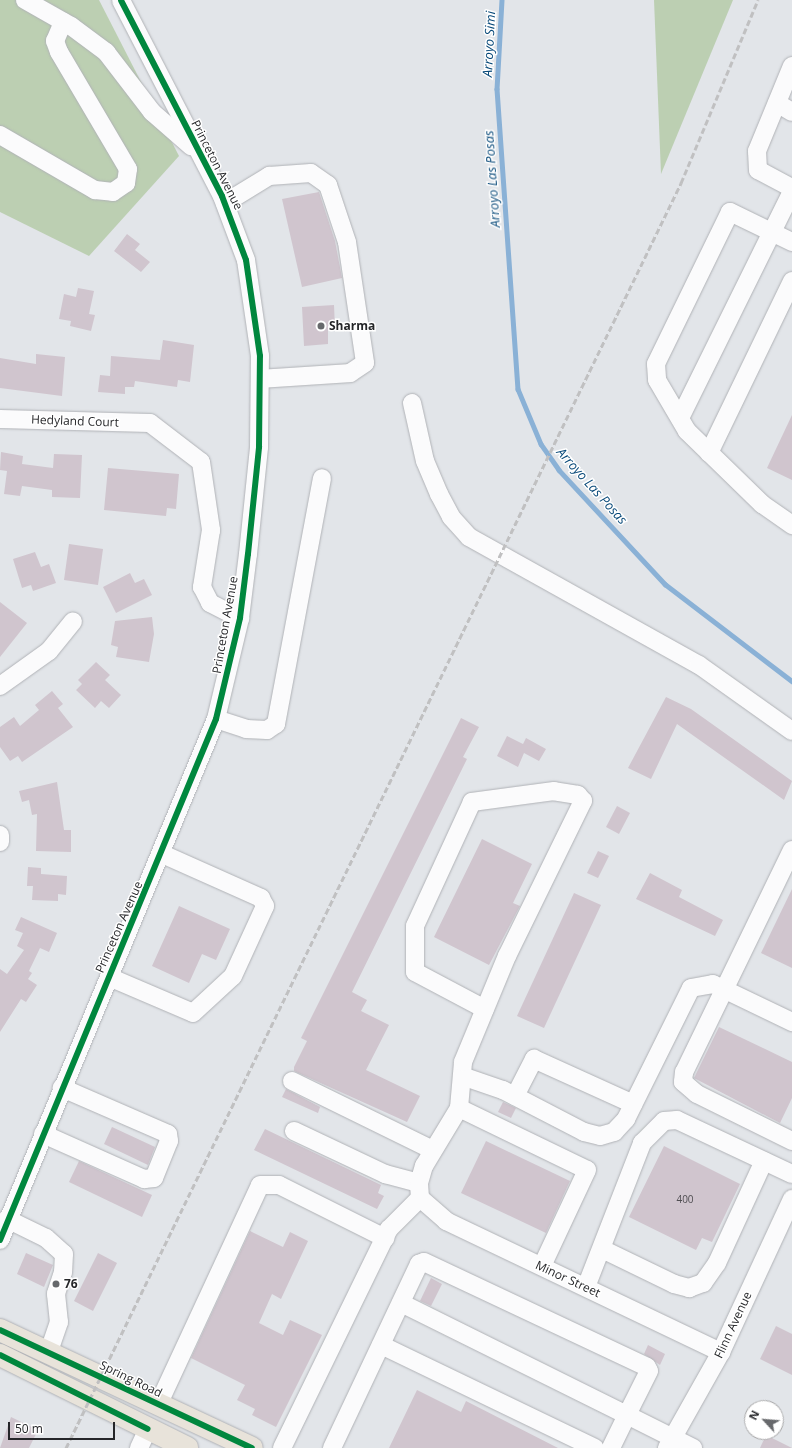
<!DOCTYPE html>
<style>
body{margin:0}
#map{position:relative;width:792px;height:1448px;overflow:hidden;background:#e2e5e9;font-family:"Open Sans",sans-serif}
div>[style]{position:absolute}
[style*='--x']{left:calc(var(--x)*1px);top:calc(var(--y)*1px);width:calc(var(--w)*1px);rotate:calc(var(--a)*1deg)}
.green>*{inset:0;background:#bccfb2}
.stream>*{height:4.5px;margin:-2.25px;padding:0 2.25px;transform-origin:2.25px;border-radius:2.25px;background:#8ab1d6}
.building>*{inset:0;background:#d0c5ce}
.roads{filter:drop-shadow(0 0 1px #b0b2b6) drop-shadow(0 0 1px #b0b2b6)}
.minor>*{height:18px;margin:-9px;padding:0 9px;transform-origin:9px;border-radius:9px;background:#fbfbfc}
.major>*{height:22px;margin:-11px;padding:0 11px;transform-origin:11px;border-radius:11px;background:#e8e3da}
.rail>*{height:3px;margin-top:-1.5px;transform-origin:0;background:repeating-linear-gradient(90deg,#c0c0c1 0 6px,transparent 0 9px)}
.cycleway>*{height:6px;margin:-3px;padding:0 3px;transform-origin:3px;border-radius:3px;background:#00873e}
.dots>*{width:11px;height:11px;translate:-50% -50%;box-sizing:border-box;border:2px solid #fff;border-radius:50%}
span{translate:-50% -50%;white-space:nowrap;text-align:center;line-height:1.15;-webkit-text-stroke:3px #fff;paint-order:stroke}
.number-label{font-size:10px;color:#504e52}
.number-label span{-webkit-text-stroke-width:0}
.street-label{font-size:12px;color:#252629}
.poi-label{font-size:12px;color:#252629;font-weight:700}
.left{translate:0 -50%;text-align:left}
.water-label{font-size:13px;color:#084979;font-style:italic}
.north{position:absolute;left:744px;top:1400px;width:40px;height:40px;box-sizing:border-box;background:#fff;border:1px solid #a8a8a9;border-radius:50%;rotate:296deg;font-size:11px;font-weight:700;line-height:16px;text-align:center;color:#252629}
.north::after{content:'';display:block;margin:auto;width:14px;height:18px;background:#67696c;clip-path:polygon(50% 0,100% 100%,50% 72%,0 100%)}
.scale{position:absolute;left:8px;top:1422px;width:107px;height:18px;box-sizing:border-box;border:2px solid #252629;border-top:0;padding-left:5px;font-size:12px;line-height:14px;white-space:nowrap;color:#252629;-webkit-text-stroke:3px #fff;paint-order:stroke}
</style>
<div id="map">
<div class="green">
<div style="clip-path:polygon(0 0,99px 0,179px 156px,89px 256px,0 212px)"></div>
<div style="clip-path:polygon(654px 0,733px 0,661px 174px)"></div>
</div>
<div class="stream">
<div style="--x:502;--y:0;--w:89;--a:93.2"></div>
<div style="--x:497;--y:89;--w:301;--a:86"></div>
<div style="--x:518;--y:389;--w:60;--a:67.3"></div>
<div style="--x:541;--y:444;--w:32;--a:55"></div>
<div style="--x:559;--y:470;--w:156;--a:47.1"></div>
<div style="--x:665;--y:584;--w:160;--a:37.4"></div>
</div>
<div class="building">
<div style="clip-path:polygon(319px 192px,335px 241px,342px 278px,302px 287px,282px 199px)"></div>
<div style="clip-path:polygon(127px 234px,140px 244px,135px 250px,150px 262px,141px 272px,114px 251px)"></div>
<div style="clip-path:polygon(78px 288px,94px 291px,89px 314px,95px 315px,91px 331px,70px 326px,71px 321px,59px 319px,64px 294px,76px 297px)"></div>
<div style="clip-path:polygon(334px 305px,335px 328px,328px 328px,328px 344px,304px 346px,302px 307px)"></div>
<div style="clip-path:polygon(163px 340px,194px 345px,190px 382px,178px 380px,177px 387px,135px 381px,134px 387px,125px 387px,125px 394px,98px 392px,100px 375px,110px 376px,111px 356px,160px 360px)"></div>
<div style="clip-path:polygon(36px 354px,65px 357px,62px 396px,0 388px,0 358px,36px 364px)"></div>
<div style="clip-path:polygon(792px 415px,792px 480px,767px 468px)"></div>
<div style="clip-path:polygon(1px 452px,23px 456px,22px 464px,53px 468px,54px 454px,82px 455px,80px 498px,52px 497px,52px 490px,22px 486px,20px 496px,4px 494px,7px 471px,0 470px)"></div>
<div style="clip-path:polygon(108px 468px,179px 474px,176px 509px,167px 508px,166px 516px,104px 510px)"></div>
<div style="clip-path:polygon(69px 544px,103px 549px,98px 585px,64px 580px)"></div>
<div style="clip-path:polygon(35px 552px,41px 567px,49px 564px,56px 583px,33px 591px,31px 585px,22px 588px,13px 559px)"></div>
<div style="clip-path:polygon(130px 573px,135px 583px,144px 579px,152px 595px,116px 613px,103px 587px)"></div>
<div style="clip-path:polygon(0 602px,27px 623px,0 657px)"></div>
<div style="clip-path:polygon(152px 617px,154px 634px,149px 662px,116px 657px,118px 647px,111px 645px,115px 621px)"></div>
<div style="clip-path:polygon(96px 662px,110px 675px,105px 680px,121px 695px,109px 708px,101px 701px,95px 708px,76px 690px,82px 684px,78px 680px)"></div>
<div style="clip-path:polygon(52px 691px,63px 704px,58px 708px,73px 727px,22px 762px,18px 756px,10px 761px,0 747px,0 727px,14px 717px,20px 726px,39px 710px,35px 705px)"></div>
<div style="clip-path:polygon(666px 697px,691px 709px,792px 781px,784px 800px,677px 724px,651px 779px,628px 768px)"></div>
<div style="clip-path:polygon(461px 718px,479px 727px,463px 757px,467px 759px,352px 992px,367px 1000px,361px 1011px,389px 1025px,366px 1070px,420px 1096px,407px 1122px,294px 1071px,294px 1067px,307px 1041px,301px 1038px)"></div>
<div style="clip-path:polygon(507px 736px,523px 744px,526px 738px,546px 749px,539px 761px,524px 753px,518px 767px,497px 756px)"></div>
<div style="clip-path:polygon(57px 782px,64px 830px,71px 830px,71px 852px,36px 851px,37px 814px,32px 815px,29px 800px,22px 802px,19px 791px)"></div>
<div style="clip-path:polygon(617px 806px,630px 813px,619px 834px,606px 827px)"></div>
<div style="clip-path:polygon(482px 839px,532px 864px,513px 903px,520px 906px,489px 965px,434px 937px)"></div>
<div style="clip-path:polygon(598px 851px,609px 856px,598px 878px,587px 873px)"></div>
<div style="clip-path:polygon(28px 867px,41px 868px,41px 874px,67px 876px,66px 895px,58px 894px,58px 901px,32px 900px,33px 886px,27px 886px)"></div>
<div style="clip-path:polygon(650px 873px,682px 890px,679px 897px,723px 920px,715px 936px,636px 899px)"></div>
<div style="clip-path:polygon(792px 889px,792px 968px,761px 953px)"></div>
<div style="clip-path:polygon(574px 893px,601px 905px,544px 1028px,517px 1016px)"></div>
<div style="clip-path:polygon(179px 906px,230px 929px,216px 960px,202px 954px,189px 983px,152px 966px)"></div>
<div style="clip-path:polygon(21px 917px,57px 933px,49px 952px,40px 948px,29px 971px,32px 973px,28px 979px,37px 985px,26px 1002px,21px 999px,0 1032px,0 969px,7px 974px,24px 950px,17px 946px,23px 933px,15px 930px)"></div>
<div style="clip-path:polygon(719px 1027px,792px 1062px,792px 1098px,780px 1123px,694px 1078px)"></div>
<div style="clip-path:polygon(286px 1089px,320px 1107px,318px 1113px,282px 1097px)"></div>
<div style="clip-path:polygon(503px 1102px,516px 1108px,511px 1118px,498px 1112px)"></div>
<div style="clip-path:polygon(112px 1127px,155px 1147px,148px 1165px,104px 1144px)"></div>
<div style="clip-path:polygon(265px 1129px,381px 1185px,378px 1193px,384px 1196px,377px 1209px,254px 1150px)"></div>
<div style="clip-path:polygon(486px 1141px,570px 1181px,546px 1233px,461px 1193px)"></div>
<div style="clip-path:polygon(664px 1146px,740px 1184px,712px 1242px,702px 1238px,696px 1250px,629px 1217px)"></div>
<div style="clip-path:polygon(79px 1161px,152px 1195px,142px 1217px,69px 1182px)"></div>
<div style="clip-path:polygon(250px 1231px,283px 1247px,290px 1232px,308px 1241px,281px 1299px,272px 1294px,259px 1323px,283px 1335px,290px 1320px,322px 1335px,276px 1427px,252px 1415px,255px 1409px,237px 1400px,245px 1385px,191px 1358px)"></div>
<div style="clip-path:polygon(26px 1253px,53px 1265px,44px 1287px,17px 1274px)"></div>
<div style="clip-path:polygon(98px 1253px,117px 1263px,93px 1311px,74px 1301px)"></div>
<div style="clip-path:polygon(431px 1278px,442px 1284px,431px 1306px,420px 1301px)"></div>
<div style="clip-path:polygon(776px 1326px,792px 1334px,792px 1375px,760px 1359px)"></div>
<div style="clip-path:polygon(648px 1345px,665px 1354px,660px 1365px,644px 1354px)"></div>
<div style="clip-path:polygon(417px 1390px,461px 1412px,466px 1401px,558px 1448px,389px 1448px)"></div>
<div style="clip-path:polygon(11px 1417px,38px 1430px,29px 1448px,0 1448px)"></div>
<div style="clip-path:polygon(766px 1435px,792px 1448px,760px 1448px)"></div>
</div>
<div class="roads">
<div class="minor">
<div style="--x:25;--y:0;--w:53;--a:29.5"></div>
<div style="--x:71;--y:26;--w:44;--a:36.6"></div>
<div style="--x:106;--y:52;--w:76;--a:52.5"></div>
<div style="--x:152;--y:112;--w:52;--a:41.1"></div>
<div style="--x:792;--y:66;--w:92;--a:112.4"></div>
<div style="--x:757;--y:151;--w:19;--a:87"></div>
<div style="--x:758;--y:170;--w:38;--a:28"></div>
<div style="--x:777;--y:103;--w:17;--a:31"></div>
<div style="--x:0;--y:135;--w:110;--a:30.1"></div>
<div style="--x:95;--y:190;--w:18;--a:6"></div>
<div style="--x:113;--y:192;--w:16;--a:-35"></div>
<div style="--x:126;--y:183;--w:14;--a:-82"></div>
<div style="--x:128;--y:169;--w:136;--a:-120.5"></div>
<div style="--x:59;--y:52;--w:12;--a:-110"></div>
<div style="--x:55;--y:41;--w:21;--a:-67"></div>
<div style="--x:225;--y:203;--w:52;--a:-31.5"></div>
<div style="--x:269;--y:176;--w:42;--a:-4.1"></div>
<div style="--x:311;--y:173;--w:21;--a:35"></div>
<div style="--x:328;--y:185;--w:60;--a:71.6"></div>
<div style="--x:347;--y:242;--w:122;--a:81.5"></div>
<div style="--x:365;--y:363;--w:18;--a:146"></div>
<div style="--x:350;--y:373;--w:90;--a:176.2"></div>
<div style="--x:792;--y:242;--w:69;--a:-154.2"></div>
<div style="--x:730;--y:212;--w:169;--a:116"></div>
<div style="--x:656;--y:364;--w:16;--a:86"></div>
<div style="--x:657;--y:380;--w:59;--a:59.5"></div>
<div style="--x:687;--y:431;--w:105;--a:44.2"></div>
<div style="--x:762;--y:504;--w:37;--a:35"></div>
<div style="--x:412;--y:403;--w:59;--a:77.4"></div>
<div style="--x:425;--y:461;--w:36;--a:67"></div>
<div style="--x:439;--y:494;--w:26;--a:62"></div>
<div style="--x:451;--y:517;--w:27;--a:48"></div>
<div style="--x:469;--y:537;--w:263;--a:29.1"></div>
<div style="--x:699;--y:665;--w:114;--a:35.4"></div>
<div style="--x:680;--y:418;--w:253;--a:-63.7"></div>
<div style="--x:0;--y:419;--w:150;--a:1.5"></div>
<div style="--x:150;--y:423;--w:64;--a:37.4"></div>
<div style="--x:201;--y:462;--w:69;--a:81.6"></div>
<div style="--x:211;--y:530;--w:58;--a:99"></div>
<div style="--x:202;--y:587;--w:18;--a:63"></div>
<div style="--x:210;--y:603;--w:34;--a:27"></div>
<div style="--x:709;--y:453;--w:191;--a:-64.2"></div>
<div style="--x:0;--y:686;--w:60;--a:-35.5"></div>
<div style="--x:49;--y:651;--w:38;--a:-51"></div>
<div style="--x:216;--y:719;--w:32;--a:18"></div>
<div style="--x:246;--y:729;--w:21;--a:3"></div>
<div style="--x:267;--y:730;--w:11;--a:-34"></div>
<div style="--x:276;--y:724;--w:250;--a:-79.4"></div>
<div style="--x:0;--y:835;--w:7;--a:90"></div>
<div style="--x:792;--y:850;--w:247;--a:115.9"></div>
<div style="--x:684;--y:1072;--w:10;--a:96"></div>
<div style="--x:683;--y:1082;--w:18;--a:41"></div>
<div style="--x:697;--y:1094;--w:106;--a:26.3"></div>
<div style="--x:109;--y:977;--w:91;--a:23.2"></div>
<div style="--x:193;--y:1013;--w:54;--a:-42.8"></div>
<div style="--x:233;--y:976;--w:77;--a:-65.4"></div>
<div style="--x:265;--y:906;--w:9;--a:-117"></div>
<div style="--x:261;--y:898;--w:108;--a:-156"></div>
<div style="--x:462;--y:1076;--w:43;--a:18.9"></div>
<div style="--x:503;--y:1090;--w:91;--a:27.4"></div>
<div style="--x:584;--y:1132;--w:16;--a:14"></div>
<div style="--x:600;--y:1136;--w:15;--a:-16"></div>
<div style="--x:614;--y:1132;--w:18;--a:-47"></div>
<div style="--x:626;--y:1119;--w:146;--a:-63.6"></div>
<div style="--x:691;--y:988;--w:22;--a:-10"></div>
<div style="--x:713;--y:984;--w:88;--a:25.7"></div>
<div style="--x:292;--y:1081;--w:157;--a:26.1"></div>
<div style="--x:515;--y:1096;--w:42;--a:-62.8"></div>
<div style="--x:534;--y:1059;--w:109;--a:24.4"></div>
<div style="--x:459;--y:1108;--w:142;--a:25.8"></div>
<div style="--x:587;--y:1170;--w:106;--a:115.1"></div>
<div style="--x:294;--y:1131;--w:101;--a:25.3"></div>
<div style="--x:385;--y:1174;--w:35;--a:15"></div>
<div style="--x:43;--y:1134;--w:111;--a:24"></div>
<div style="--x:144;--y:1179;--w:10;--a:-6"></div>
<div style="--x:154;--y:1178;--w:40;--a:-68"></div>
<div style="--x:169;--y:1141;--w:7;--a:-98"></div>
<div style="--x:168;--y:1134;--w:116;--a:-156.5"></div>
<div style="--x:420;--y:1198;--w:15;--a:-94"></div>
<div style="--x:419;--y:1183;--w:18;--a:-74"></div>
<div style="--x:424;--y:1166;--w:68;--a:-58.9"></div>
<div style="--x:459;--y:1108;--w:46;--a:-85"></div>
<div style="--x:463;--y:1062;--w:115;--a:-67.5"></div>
<div style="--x:507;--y:956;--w:173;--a:-63.9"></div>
<div style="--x:583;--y:801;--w:8;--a:-130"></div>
<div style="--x:578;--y:795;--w:24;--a:-171"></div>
<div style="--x:554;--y:791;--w:83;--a:172.4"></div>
<div style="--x:472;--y:802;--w:136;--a:114.7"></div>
<div style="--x:415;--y:926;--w:46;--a:90"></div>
<div style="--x:415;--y:972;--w:79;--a:27.9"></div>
<div style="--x:420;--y:1198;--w:35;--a:41"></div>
<div style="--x:446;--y:1221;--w:305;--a:25.5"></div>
<div style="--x:7;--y:1219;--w:43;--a:26"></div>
<div style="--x:46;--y:1238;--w:24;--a:42"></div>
<div style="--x:64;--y:1254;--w:18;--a:93"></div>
<div style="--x:63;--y:1272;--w:23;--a:108"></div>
<div style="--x:56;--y:1294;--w:28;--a:84"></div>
<div style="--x:59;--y:1322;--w:31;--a:109"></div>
<div style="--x:0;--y:1240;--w:564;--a:-67.48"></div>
<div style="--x:216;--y:719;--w:104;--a:-76.6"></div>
<div style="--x:240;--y:618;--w:64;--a:-82.9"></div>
<div style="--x:248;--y:554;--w:108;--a:-84.1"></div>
<div style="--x:259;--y:447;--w:91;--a:-89.4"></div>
<div style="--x:260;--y:356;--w:97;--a:-98.3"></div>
<div style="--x:246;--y:260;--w:68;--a:-110.6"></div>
<div style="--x:222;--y:196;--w:220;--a:-117.3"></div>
<div style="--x:602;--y:1249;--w:80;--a:25.9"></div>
<div style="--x:674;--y:1284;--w:16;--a:15"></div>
<div style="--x:689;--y:1288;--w:15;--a:-20"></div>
<div style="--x:703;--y:1283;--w:24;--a:-55"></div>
<div style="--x:717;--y:1263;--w:112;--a:-65.3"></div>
<div style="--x:586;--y:1287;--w:155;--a:-68.7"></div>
<div style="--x:642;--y:1143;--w:31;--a:-45"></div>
<div style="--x:664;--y:1121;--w:13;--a:-4"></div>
<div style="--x:677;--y:1120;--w:127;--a:25.2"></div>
<div style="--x:401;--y:1303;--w:252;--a:26.4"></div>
<div style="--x:627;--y:1415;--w:37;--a:116"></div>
<div style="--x:381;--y:1345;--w:237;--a:25.7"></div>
<div style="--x:158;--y:1405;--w:242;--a:-65.1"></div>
<div style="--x:260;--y:1185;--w:19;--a:0"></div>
<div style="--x:279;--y:1185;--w:119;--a:26.6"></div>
<div style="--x:139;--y:1448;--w:21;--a:-65"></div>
<div style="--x:282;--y:1448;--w:244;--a:-64"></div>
<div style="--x:389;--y:1229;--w:44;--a:-45"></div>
<div style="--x:332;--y:1448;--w:204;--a:-64.7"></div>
<div style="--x:419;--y:1264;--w:5;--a:-22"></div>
<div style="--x:424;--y:1262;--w:246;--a:25.2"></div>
<div style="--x:647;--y:1367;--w:4;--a:63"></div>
<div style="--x:649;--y:1371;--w:49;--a:116.6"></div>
<div style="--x:627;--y:1415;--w:74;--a:26.6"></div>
<div style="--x:667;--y:1448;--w:110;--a:-60.6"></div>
<div style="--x:721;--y:1352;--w:169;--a:-65.1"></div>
</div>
<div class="major">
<div style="--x:0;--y:1330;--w:278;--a:25.1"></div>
<div style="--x:0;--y:1355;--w:209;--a:26.4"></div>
</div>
</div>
<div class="rail">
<div style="--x:66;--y:1448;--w:1407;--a:-64.07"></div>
<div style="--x:681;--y:183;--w:199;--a:-67.2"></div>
</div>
<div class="cycleway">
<div style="--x:0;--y:1240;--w:564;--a:-67.48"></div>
<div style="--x:216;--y:719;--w:104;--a:-76.6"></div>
<div style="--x:240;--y:618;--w:64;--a:-82.9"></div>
<div style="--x:248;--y:554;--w:108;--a:-84.1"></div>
<div style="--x:259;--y:447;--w:91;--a:-89.4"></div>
<div style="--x:260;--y:356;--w:97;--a:-98.3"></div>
<div style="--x:246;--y:260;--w:68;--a:-110.6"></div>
<div style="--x:222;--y:196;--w:220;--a:-117.3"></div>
<div style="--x:0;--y:1330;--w:278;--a:25.1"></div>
<div style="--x:0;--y:1355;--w:165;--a:26.6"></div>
</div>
<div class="dots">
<div style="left:321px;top:326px;background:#67696c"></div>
<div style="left:56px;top:1284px;background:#67696c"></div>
</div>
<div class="number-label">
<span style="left:685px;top:1200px">400</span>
</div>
<div class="street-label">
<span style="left:217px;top:165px;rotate:63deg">Princeton Avenue</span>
<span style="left:75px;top:421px;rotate:2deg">Hedyland Court</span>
<span style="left:225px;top:625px;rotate:-80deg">Princeton Avenue</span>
<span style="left:119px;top:927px;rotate:-66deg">Princeton Avenue</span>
<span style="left:568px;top:1279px;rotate:25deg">Minor Street</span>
<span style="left:733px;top:1325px;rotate:-65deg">Flinn Avenue</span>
<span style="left:131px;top:1379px;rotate:26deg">Spring Road</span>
</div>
<div class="poi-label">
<span class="left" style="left:329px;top:326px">Sharma</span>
<span class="left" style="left:64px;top:1284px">76</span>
</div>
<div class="water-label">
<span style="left:489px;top:44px;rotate:-87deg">Arroyo Simi</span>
<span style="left:492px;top:179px;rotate:-94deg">Arroyo Las Posas</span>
<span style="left:592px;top:486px;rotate:48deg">Arroyo Las Posas</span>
</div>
<div class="north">N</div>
<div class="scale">50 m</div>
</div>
